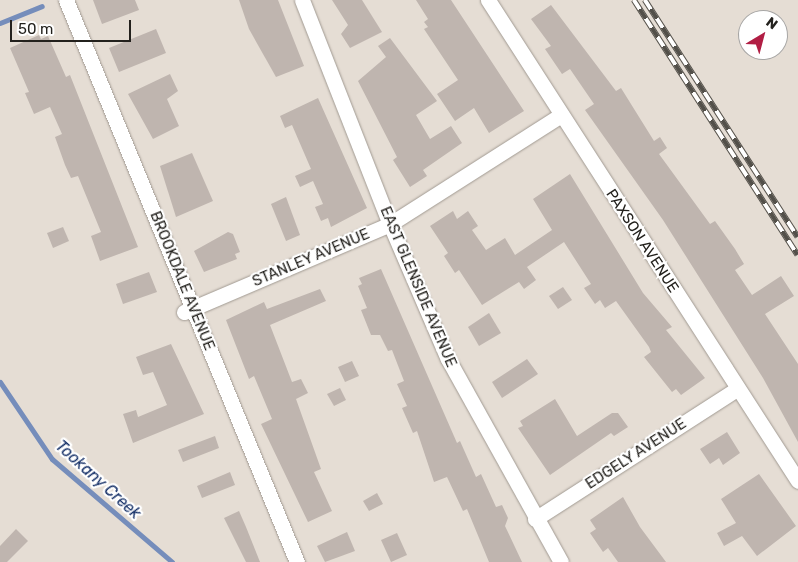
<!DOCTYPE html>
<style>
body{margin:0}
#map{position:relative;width:798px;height:562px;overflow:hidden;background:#e5ddd4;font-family:Rubik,sans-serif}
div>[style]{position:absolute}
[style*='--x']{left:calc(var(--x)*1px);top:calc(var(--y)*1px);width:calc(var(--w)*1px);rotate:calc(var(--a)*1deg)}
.stream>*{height:5px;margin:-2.5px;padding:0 2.5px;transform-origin:2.5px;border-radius:2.5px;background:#758dbb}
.building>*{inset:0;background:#bfb5af}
.roads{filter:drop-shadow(0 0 1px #a19a92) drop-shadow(0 0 1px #a19a92)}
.minor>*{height:15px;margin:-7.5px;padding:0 7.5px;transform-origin:7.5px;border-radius:7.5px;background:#fff}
.rail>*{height:5.5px;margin-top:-2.75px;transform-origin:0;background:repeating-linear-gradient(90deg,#fff 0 11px,#53504a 0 22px);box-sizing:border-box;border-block:1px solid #53504a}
span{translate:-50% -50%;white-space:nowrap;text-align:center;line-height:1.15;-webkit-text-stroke:4.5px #fff;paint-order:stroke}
.street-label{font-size:15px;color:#23211d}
.water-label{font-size:16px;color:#142f67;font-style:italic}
.north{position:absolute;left:738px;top:10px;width:50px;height:50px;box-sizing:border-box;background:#fff;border:1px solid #a7a6a5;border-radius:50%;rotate:37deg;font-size:14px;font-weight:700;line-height:20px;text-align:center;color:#23211d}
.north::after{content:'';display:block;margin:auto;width:18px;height:22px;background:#b11e44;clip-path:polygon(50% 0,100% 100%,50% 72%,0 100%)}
.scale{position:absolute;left:10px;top:20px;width:121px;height:22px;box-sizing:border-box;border:2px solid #23211d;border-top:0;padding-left:6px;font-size:15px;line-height:18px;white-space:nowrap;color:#23211d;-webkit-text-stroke:4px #fff;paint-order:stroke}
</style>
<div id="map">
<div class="stream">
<div style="--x:0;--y:23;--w:45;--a:-22"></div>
<div style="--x:0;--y:382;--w:93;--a:56"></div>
<div style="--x:52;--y:459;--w:158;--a:40.6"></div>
</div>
<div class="building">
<div style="clip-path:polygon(93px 0,135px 0,139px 10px,102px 24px)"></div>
<div style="clip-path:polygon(239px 0,278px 0,304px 66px,276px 77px,249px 29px)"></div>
<div style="clip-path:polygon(332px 0,362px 0,382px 32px,350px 48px,341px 34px,348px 25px)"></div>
<div style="clip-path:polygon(416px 0,451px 0,524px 111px,489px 133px,474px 108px,455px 121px,437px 94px,458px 80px,424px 29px,428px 27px,424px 22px,428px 19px)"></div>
<div style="clip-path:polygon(551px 5px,616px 91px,621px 88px,654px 141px,660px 137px,667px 148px,659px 154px,710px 224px,715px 221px,735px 249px,744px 264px,735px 270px,752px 295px,781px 276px,794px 296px,765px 314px,798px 364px,798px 442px,763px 378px,663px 220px,585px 110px,594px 104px,570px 69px,562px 74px,545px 49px,551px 46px,531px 19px)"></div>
<div style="clip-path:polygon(156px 29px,166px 53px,119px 72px,109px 48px)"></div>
<div style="clip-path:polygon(39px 35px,41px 39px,48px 36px,66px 77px,70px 75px,138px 247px,100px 261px,91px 236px,101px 232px,78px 176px,71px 178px,65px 165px,55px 137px,62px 134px,50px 107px,34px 114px,25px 93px,29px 92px,10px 48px)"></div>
<div style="clip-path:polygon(390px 38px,437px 101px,416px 115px,430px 139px,451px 126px,462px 143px,423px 170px,427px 176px,410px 187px,393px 160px,397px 157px,358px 81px,386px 57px,378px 46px)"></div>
<div style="clip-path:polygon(170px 74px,178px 91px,167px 99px,179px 126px,153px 139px,128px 94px)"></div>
<div style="clip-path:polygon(318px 98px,367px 208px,331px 227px,328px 218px,321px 221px,315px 207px,323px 204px,313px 181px,300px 187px,295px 176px,311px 169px,292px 125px,285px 128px,280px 116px)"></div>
<div style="clip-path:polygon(192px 153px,213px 201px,176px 217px,160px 166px)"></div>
<div style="clip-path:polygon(570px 174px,643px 293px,672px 327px,666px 330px,705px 378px,681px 395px,676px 389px,672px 392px,644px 357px,651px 352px,649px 347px,616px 301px,605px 308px,600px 300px,595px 304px,584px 288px,591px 284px,564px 242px,527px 267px,536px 280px,524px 289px,519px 282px,482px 305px,459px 270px,455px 273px,444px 256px,448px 253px,430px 226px,453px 211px,457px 219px,468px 211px,478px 226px,472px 230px,486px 250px,505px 238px,515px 255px,552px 230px,533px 199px)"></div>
<div style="clip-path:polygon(286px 197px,300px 235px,286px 241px,271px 204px)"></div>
<div style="clip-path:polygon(63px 227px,69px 241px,53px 248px,47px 233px)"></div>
<div style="clip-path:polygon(228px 232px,233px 234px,240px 252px,235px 254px,237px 259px,204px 272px,194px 251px)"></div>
<div style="clip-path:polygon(381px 269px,457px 443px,460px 441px,476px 477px,481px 474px,496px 507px,502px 505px,508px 518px,505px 526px,522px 562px,489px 562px,467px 509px,463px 511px,447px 477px,434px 482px,417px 431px,413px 433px,402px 408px,407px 406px,397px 384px,404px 381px,392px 350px,388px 351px,380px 335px,371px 335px,361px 310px,367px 308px,358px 286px,362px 284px,359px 278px)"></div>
<div style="clip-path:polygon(149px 272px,157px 292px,123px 304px,116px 284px)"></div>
<div style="clip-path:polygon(563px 287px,572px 300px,558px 309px,549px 296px)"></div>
<div style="clip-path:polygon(320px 289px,326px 301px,270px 325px,292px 382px,301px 379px,308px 393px,296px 399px,321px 469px,314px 472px,332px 511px,308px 522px,261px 424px,272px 419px,254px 376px,249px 379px,226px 320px,264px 302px,267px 309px)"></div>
<div style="clip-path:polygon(489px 313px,501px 333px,479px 346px,468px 327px)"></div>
<div style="clip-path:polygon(171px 344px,204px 414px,133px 443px,123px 414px,136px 410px,138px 417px,167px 405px,153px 372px,143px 375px,136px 357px)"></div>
<div style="clip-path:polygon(527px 359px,538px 374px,502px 398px,492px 382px)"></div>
<div style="clip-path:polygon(352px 361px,359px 376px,345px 382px,338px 367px)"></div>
<div style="clip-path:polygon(340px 388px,346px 400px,334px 406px,327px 394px)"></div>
<div style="clip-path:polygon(555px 399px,577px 436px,612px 413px,618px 413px,628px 427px,614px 436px,611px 433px,550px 475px,518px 428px,523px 426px,520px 421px)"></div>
<div style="clip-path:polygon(727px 432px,740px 453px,723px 465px,719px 458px,710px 464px,700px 449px)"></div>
<div style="clip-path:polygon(215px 436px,219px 448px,183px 462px,178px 450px)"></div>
<div style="clip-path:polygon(230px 472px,235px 485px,202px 498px,197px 486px)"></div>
<div style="clip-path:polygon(759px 474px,796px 526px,757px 556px,742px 536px,724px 546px,717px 533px,736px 523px,721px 499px)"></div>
<div style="clip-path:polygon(377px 493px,383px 504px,369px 511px,363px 501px)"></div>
<div style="clip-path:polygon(623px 497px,640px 527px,666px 562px,618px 562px,608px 548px,603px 552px,590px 533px,596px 529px,590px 520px)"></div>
<div style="clip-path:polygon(239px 511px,246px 527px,260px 562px,246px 562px,224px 518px)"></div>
<div style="clip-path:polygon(16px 529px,28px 541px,7px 562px,0 562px,0 546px)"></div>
<div style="clip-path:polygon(347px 532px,355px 551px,325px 562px,317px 546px)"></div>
<div style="clip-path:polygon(397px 533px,407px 555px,391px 562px,381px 540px)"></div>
</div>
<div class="roads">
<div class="minor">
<div style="--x:66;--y:0;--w:608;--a:67.66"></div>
<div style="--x:302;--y:0;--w:241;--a:68.6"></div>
<div style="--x:390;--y:224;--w:147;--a:66.8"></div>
<div style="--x:448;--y:359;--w:232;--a:60.9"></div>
<div style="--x:488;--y:0;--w:572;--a:57.2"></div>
<div style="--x:184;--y:312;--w:224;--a:-23.1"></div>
<div style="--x:390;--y:224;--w:203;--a:-32.5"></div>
<div style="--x:535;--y:519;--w:240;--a:-32.8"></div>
</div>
</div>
<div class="rail">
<div style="--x:634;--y:0;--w:303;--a:57.3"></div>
<div style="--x:645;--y:0;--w:282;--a:57.2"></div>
</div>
<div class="street-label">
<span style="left:642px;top:241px;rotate:57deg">PAXSON AVENUE</span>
<span style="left:311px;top:258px;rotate:-23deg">STANLEY AVENUE</span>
<span style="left:182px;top:281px;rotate:68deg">BROOKDALE AVENUE</span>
<span style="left:418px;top:287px;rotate:67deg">EAST GLENSIDE AVENUE</span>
<span style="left:636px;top:454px;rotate:-33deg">EDGELY AVENUE</span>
</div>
<div class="water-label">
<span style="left:98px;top:480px;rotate:42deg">Tookany Creek</span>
</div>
<div class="north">N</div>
<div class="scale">50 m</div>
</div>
